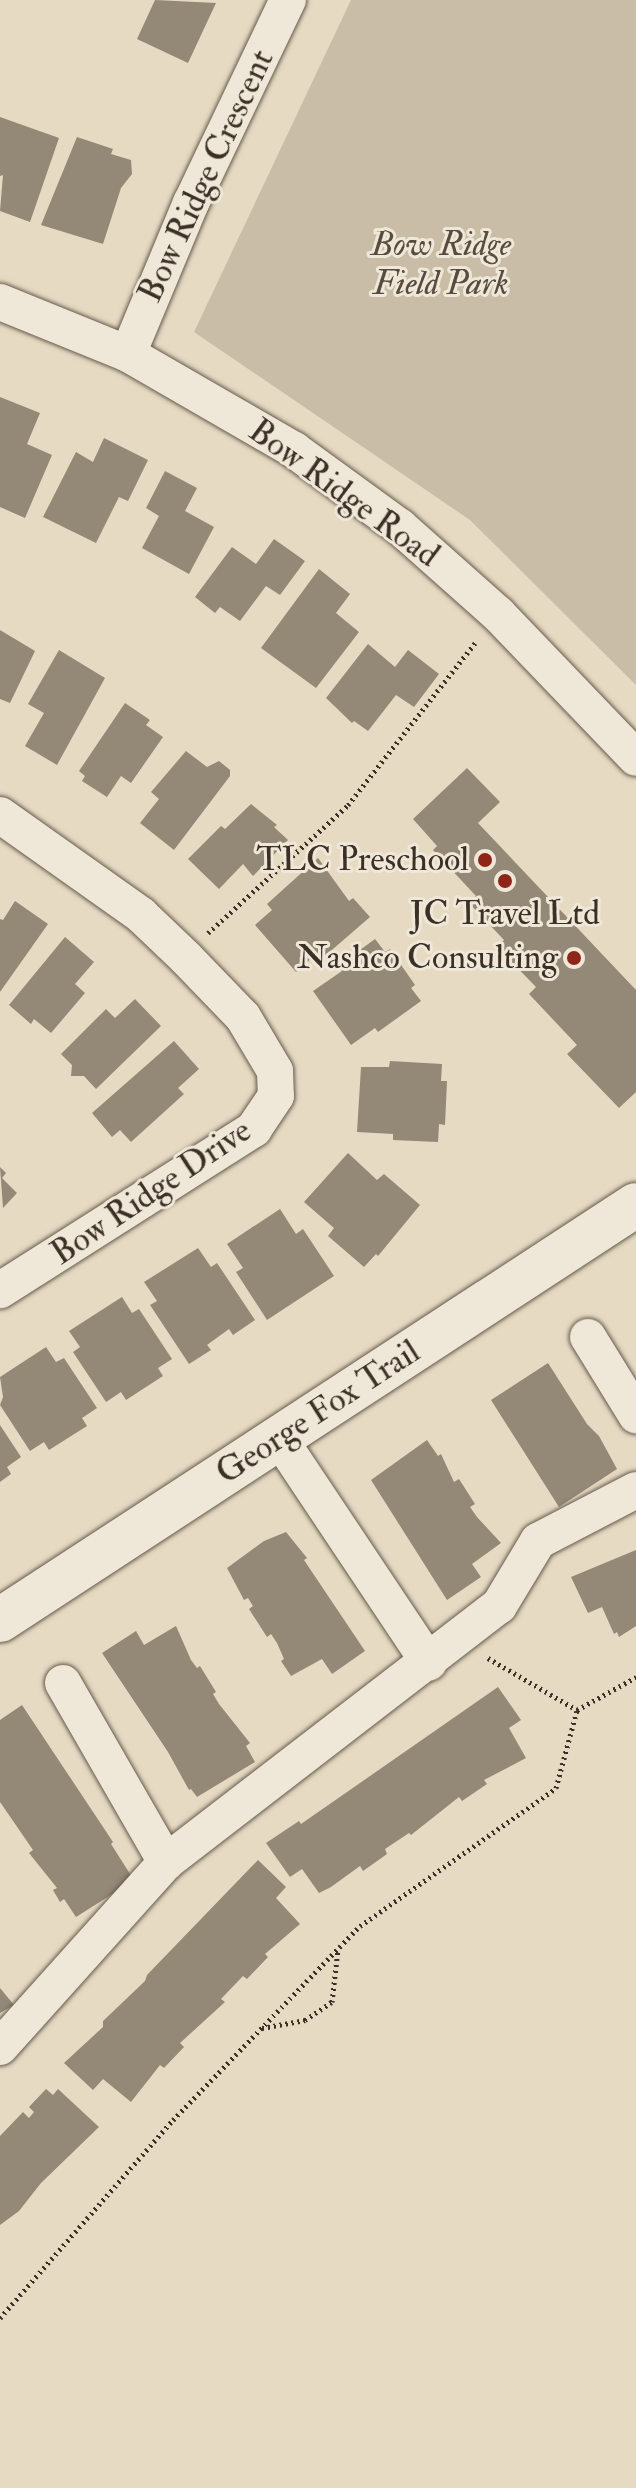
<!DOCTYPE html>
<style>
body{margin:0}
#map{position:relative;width:636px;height:2488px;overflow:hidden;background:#e6dac2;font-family:"IM FELL Double Pica",serif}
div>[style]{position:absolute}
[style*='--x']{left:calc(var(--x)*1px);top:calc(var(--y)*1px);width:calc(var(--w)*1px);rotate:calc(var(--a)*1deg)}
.green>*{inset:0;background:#c9bda7}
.building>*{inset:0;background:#948877}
.path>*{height:5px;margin-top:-2.5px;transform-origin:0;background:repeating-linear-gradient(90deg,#3c3026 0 2px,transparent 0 6px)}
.roads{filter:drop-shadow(0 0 2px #665a4d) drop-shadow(0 0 2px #665a4d)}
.minor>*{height:36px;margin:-18px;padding:0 18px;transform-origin:18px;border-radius:18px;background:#efe7d7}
.tertiary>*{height:44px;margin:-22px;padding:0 22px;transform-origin:22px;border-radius:22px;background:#efe7d7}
.dots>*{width:22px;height:22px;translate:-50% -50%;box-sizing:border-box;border:4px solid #efe7d7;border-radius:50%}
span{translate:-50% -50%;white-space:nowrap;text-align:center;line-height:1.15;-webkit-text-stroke:6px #efe7d7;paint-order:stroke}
.street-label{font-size:34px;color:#3c3026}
.park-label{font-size:34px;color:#584c40;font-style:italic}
.poi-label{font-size:34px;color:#3c3026}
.right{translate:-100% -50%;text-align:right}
</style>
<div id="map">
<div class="green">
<div style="clip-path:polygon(351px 0,636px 0,636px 685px,470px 520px,194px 332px)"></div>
</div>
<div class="building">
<div style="clip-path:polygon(155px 0,216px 3px,188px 63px,137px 39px)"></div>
<div style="clip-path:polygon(0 117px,59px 138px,30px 222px,0 211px,3px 175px,0 176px)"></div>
<div style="clip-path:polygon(77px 137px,113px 149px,111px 154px,131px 160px,132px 174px,121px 188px,103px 244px,41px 225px)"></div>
<div style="clip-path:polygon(0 397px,40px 413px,27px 444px,52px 455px,25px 518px,0 507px)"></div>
<div style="clip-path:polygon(104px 438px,148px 460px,128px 501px,119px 497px,96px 543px,43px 517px,76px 452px,93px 462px)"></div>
<div style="clip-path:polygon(165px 471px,197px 488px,185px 511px,214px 527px,189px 574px,142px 548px,159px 516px,146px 508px)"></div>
<div style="clip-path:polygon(274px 539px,305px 561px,280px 595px,266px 586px,240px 621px,220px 607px,215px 613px,195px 597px,232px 547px,256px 564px)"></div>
<div style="clip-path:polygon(319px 569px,350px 594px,336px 613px,359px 632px,316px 688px,261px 648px)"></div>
<div style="clip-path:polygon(0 630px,35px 651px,10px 703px,0 699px)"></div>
<div style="clip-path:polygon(368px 644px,395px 667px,408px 650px,439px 674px,414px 707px,396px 695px,368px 731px,354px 721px,352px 723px,326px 698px)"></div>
<div style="clip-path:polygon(59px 650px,105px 678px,57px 765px,25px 746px,44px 713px,28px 704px)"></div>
<div style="clip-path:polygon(125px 703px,150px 720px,146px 725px,163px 737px,131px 783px,121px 776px,107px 797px,82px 781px,85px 776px,79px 771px)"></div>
<div style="clip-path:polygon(186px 751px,207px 767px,219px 761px,230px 770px,230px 776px,174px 850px,140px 823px,159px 799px,151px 792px)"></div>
<div style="clip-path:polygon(467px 768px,500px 802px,478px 823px,636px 990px,636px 1092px,619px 1108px,567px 1054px,577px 1045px,529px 994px,536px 987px,497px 947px,504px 940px,469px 903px,476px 896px,433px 850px,437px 846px,413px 819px)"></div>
<div style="clip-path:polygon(251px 804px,277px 825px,274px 827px,288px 840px,253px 876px,243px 864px,219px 889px,188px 859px,221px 826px,225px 829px)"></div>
<div style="clip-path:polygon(318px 858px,349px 901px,353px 898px,370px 917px,318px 962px,313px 957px,296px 972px,255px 925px,272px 910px,267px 904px)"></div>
<div style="clip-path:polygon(15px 901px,48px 924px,0 992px,0 919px,3px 920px)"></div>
<div style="clip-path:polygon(65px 937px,94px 962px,75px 984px,85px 993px,51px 1033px,34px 1019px,31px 1024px,9px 1005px)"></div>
<div style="clip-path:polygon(375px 939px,385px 952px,390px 949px,415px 985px,411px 988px,421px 1001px,378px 1032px,375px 1028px,351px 1045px,313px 991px,342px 971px,338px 966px)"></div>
<div style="clip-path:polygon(135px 999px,161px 1026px,96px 1089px,84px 1076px,71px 1076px,72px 1065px,61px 1054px,106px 1009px,115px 1018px)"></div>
<div style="clip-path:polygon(174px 1041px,199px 1069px,178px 1088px,184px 1094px,131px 1142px,120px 1130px,112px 1137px,92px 1113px)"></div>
<div style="clip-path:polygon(390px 1061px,442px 1064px,441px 1081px,447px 1081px,445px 1125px,439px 1124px,438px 1142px,393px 1140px,393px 1134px,357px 1132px,361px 1067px,389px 1067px)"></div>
<div style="clip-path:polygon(348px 1153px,377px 1180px,384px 1174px,420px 1205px,378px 1256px,376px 1254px,364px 1267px,328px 1236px,334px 1228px,304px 1202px)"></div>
<div style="clip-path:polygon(0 1167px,6px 1173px,2px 1178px,17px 1193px,3px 1208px)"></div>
<div style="clip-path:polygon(280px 1209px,296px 1234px,303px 1229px,334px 1276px,267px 1320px,236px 1272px,243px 1268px,227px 1244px)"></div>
<div style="clip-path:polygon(198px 1248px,211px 1267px,217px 1263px,255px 1320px,233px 1335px,229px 1329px,207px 1345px,211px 1350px,189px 1364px,150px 1305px,157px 1301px,144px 1282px)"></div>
<div style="clip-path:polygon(122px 1297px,132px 1313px,139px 1309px,172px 1359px,158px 1368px,163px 1376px,126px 1400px,121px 1392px,106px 1402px,73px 1352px,80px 1347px,69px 1331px)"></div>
<div style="clip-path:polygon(46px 1347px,56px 1362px,64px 1358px,97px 1408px,82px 1418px,87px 1426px,49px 1450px,44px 1442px,30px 1451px,0 1405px,3px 1397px,0 1377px)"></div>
<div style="clip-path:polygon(548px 1363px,587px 1424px,599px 1436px,617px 1469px,559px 1507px,491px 1400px)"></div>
<div style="clip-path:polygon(0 1425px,21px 1457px,7px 1467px,11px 1474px,0 1482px)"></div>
<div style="clip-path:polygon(427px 1440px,438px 1456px,441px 1454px,454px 1482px,459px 1479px,475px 1504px,470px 1507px,477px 1517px,501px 1543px,472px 1564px,481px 1577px,447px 1600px,371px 1480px)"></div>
<div style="clip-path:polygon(286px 1532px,307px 1558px,304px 1560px,365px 1651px,332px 1674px,322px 1659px,291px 1676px,281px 1661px,284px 1659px,277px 1643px,271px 1634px,267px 1637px,249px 1609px,253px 1606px,248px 1598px,244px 1600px,227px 1568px,264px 1541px)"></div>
<div style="clip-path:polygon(636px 1550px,636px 1626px,619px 1637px,617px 1632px,614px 1634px,602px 1607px,588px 1613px,571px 1577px)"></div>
<div style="clip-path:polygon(176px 1626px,191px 1660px,197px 1668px,200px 1666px,216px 1692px,213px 1694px,219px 1704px,250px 1743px,246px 1746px,255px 1762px,197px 1797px,191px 1789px,189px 1790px,168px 1752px,102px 1653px,136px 1631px,144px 1645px)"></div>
<div style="clip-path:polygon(498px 1687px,521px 1720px,509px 1728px,526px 1758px,484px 1780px,487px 1784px,462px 1801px,459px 1797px,411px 1835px,409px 1833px,385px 1849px,387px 1854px,363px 1871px,360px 1866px,331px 1887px,319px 1893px,302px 1869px,290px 1877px,266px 1843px,299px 1821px,301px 1824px)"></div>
<div style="clip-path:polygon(22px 1705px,113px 1842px,111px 1844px,132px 1877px,114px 1893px,76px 1917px,64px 1899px,60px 1902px,53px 1890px,57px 1888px,29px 1853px,33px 1850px,0 1802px,0 1720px)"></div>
<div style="clip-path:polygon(258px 1860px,286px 1887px,276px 1898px,300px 1924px,265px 1954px,268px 1957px,247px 1979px,243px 1976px,221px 1999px,225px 2002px,180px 2043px,184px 2047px,164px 2068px,160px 2065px,131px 2102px,103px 2079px,93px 2090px,64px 2063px,103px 2027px,103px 2021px,145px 1981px,147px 1975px)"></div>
<div style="clip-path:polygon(0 1988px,14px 2005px,0 2013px)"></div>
<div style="clip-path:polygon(46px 2089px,53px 2095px,58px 2089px,99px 2127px,41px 2183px,19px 2211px,0 2225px,0 2136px,23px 2112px,29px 2118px,34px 2112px,29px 2107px)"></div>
</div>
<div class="path">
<div style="--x:208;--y:933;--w:190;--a:-42.4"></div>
<div style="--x:348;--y:805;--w:206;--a:-51.9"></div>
<div style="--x:488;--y:1658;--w:103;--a:30.3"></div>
<div style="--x:262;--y:2028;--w:44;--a:-10.5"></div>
<div style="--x:305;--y:2020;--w:32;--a:-34"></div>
<div style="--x:332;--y:2002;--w:53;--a:-83.5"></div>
<div style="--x:0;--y:2318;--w:263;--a:-48.9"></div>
<div style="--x:173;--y:2120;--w:269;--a:-46.1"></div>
<div style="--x:360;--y:1926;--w:240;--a:-35.1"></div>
<div style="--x:556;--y:1788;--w:81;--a:-74.9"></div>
<div style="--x:577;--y:1710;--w:68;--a:-29.2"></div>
</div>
<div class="roads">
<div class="minor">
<div style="--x:0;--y:302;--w:138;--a:22.1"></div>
<div style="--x:128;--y:354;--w:192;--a:30"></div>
<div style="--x:294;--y:450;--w:131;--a:36"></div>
<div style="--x:400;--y:527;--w:131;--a:41.6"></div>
<div style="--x:498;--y:614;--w:199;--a:46.2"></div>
<div style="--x:128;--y:354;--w:164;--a:-67.4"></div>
<div style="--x:191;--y:203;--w:225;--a:-64.5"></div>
<div style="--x:0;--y:815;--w:173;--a:35.3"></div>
<div style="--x:141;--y:915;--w:62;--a:43.7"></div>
<div style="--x:186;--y:958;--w:82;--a:46"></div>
<div style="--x:243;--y:1017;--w:63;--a:59.3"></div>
<div style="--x:275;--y:1071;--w:25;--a:88"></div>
<div style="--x:276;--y:1096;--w:40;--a:124"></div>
<div style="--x:254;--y:1129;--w:301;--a:147.6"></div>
<div style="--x:588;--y:1337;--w:92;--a:58.4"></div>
<div style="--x:279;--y:1438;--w:270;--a:56.3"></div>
<div style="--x:63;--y:1683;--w:207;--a:60.1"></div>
<div style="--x:0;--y:2047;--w:249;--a:-48.1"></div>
<div style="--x:166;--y:1862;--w:420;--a:-37.6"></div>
<div style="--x:499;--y:1606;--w:76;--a:-59"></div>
<div style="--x:538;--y:1541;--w:110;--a:-27.5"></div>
</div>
<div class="tertiary">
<div style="--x:0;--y:1620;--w:759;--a:-33.13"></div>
</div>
</div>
<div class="dots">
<div style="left:485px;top:860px;background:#8f2418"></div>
<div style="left:505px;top:881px;background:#8f2418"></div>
<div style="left:574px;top:958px;background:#8f2418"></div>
</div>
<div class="street-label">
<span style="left:206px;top:176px;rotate:-65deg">Bow Ridge Crescent</span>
<span style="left:344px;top:493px;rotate:36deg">Bow Ridge Road</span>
<span style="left:151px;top:1192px;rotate:-34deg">Bow Ridge Drive</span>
<span style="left:318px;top:1412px;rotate:-33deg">George Fox Trail</span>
</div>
<div class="park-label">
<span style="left:441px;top:264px">Bow Ridge<br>Field Park</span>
</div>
<div class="poi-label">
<span class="right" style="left:469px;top:860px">TLC Preschool</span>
<span style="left:505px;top:914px">JC Travel Ltd</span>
<span class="right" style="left:558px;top:958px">Nashco Consulting</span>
</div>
</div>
